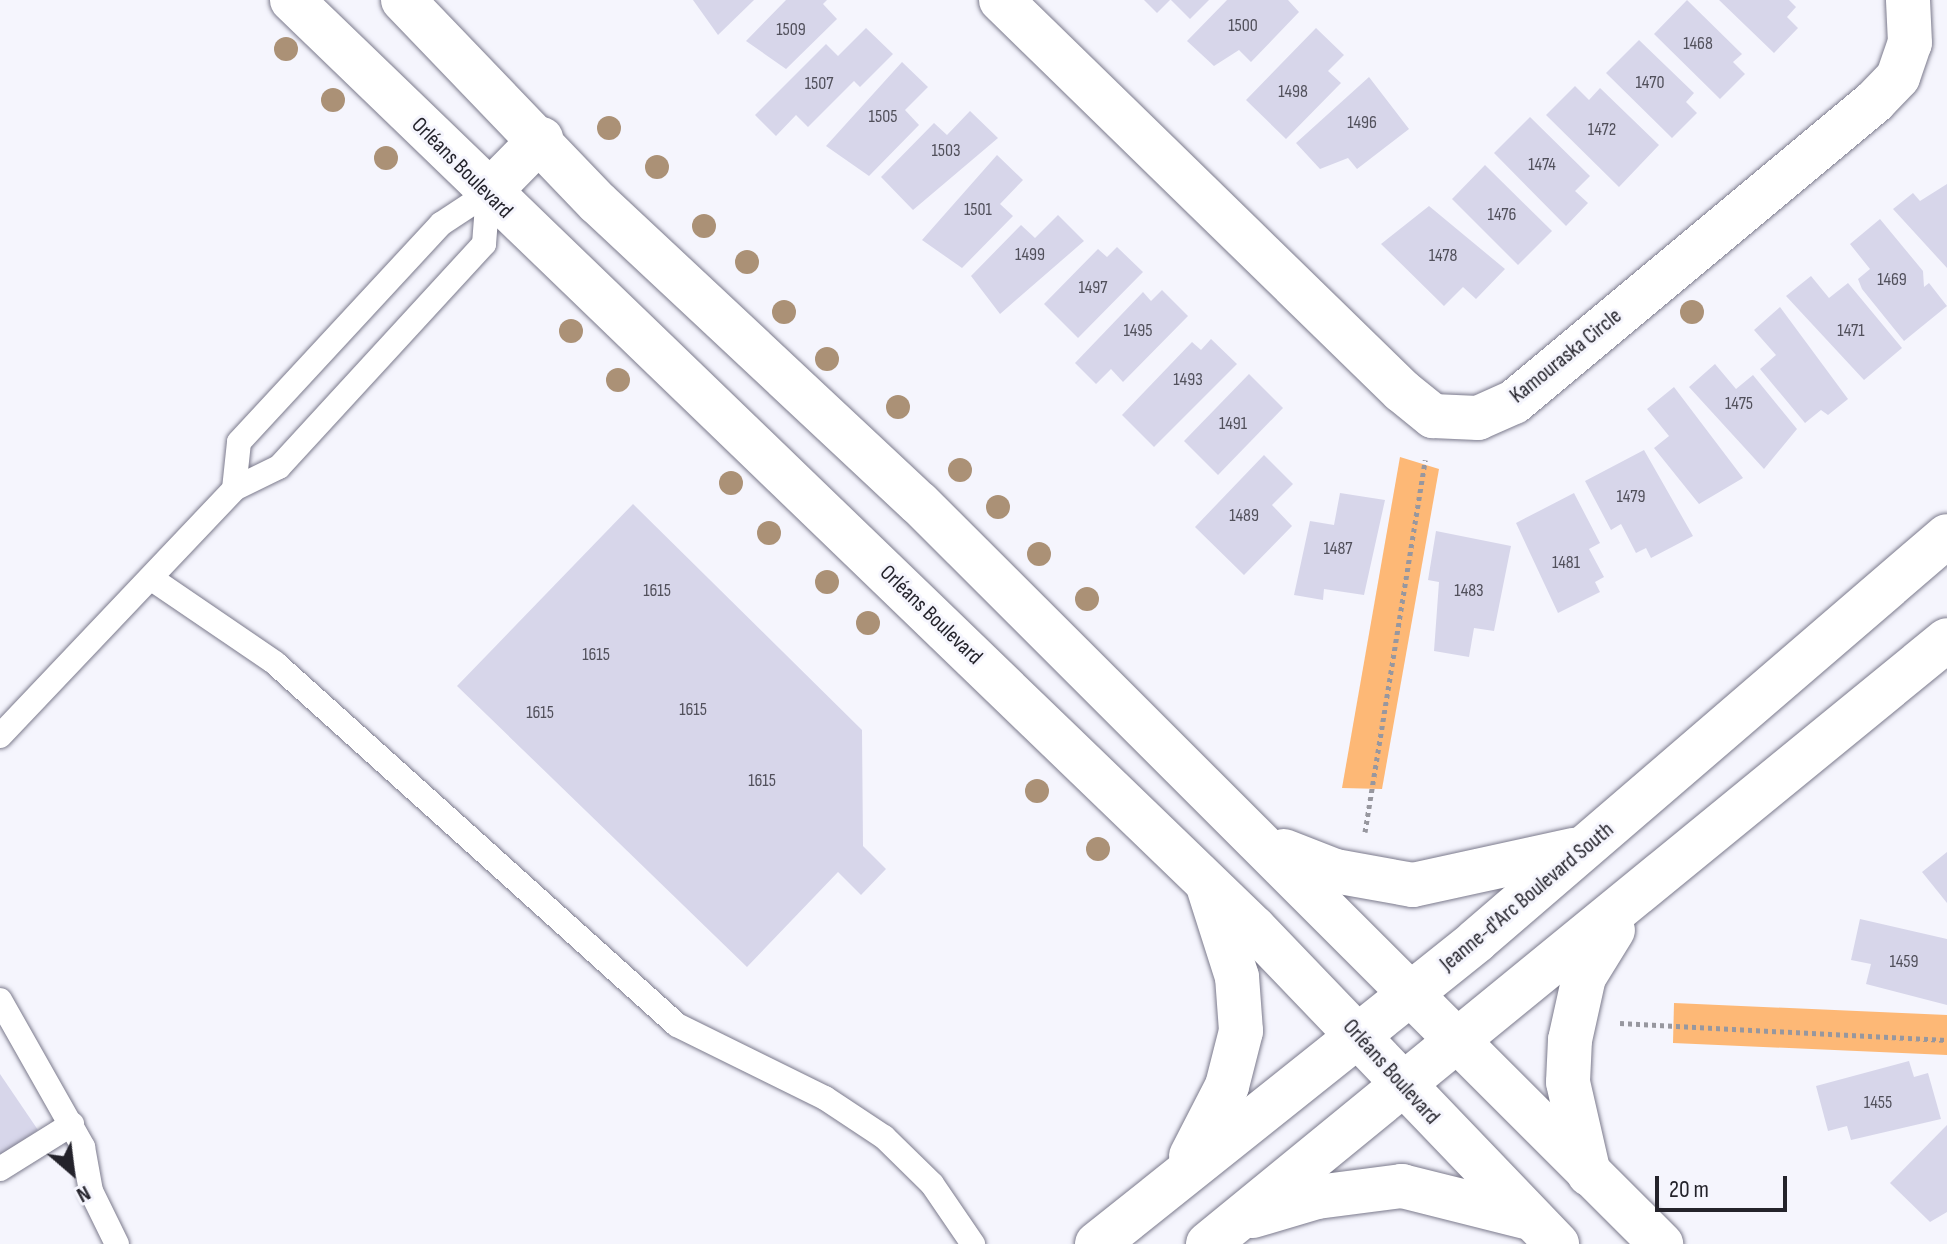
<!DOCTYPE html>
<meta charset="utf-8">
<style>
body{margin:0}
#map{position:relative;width:1947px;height:1244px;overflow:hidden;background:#f5f5fd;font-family:"Sofia Sans Condensed",sans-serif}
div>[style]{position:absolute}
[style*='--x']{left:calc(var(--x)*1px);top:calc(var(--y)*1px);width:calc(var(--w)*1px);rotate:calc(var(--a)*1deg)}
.green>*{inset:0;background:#fdb876}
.building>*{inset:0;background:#d7d6ea}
.path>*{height:5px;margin-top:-2.5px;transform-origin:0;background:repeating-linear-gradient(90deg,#97979f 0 4px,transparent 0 8px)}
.roads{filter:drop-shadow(0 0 2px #7b7a8c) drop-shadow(0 0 2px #7b7a8c)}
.service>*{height:24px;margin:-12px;padding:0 12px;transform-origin:12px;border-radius:12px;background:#fff}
.minor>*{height:44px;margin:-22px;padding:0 22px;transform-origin:22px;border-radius:22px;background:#fff}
.secondary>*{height:44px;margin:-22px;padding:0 22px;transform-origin:22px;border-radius:22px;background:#fff}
.trees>*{width:24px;height:24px;margin:-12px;border-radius:50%;background:#ab9176}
span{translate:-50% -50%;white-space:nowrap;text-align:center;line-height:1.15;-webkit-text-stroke:6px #f5f5fd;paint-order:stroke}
.number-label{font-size:18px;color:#51505b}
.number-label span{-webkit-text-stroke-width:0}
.street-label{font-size:22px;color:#24232b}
.north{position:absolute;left:32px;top:1132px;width:80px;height:80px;-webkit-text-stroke:6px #f5f5fd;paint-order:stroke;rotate:152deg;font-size:22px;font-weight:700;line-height:32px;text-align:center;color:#24232b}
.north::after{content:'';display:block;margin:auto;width:28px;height:36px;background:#24232b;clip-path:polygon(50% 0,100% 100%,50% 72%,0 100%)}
.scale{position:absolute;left:1655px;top:1176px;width:132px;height:36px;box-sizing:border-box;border:4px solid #24232b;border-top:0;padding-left:10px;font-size:24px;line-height:28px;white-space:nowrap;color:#24232b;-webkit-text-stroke:6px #f5f5fd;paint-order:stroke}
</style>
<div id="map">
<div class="green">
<div style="clip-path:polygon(1400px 457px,1439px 469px,1382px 789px,1342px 788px)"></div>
<div style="clip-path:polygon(1674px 1003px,1947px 1015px,1947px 1055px,1673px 1043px)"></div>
</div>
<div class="building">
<div style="clip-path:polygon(693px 0,754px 0,718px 35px)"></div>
<div style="clip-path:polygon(786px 0,827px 0,823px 4px,837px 19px,786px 69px,746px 41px)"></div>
<div style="clip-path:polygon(1144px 0,1170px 0,1157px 13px)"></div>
<div style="clip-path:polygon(1171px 0,1209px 0,1190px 19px)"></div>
<div style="clip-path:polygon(1227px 0,1288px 0,1299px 12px,1251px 62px,1239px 50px,1214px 66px,1187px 41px)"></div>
<div style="clip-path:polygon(1687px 0,1742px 54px,1733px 62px,1745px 74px,1720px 99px,1654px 34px)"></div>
<div style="clip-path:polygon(1719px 0,1789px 0,1796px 7px,1787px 17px,1798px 28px,1774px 53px)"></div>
<div style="clip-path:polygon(866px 28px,893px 54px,860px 87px,854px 81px,808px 127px,796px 115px,776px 136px,755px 115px,826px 44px,838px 56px)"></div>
<div style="clip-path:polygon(1316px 28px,1344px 55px,1328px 71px,1341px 83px,1286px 139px,1246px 100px)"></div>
<div style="clip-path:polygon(1639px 40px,1694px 93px,1686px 102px,1697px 113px,1672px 138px,1606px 73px)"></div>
<div style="clip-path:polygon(902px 62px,928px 87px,905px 110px,919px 125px,869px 176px,826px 146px)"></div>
<div style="clip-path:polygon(1369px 77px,1409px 129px,1357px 169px,1348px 158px,1320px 169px,1296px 143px)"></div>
<div style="clip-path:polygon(1575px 86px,1589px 100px,1600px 88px,1659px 145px,1619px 187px,1546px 115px)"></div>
<div style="clip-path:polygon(970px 111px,998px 138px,913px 210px,881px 177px,934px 123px,947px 135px)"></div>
<div style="clip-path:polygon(1530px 117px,1590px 176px,1575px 191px,1588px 203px,1566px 226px,1494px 153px)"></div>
<div style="clip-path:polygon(997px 155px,1023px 180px,1000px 204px,1013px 216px,962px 268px,922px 240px)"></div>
<div style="clip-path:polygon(1485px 165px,1552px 231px,1518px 265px,1452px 199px)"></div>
<div style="clip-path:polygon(1947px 184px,1947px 268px,1893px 209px,1913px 193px,1920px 201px)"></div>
<div style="clip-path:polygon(1429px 206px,1505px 269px,1476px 299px,1463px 287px,1444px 306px,1381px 244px)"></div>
<div style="clip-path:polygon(1058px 215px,1084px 241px,1000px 314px,971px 276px,1021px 225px,1035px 238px)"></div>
<div style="clip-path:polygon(1880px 219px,1923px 271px,1924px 287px,1929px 283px,1947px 306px,1904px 341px,1862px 289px,1858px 279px,1870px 269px,1850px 244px)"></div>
<div style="clip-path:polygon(1117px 247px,1143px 272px,1078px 338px,1044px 304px,1098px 249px,1107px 257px)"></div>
<div style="clip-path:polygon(1811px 276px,1829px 298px,1848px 283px,1902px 348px,1864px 380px,1786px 296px)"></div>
<div style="clip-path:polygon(1162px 290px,1188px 316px,1123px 382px,1111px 369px,1096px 384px,1075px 363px,1143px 292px,1151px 301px)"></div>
<div style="clip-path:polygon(1780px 307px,1848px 399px,1828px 415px,1821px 410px,1805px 423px,1760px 369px,1776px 355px,1754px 330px)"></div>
<div style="clip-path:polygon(1211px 339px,1237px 364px,1154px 447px,1122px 415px,1192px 342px,1201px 350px)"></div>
<div style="clip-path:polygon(1715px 364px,1736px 389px,1753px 375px,1797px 429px,1764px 469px,1689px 387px)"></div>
<div style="clip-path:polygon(1249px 374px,1283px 408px,1218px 475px,1184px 441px)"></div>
<div style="clip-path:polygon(1674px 387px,1743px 478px,1699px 504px,1654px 448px,1669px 436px,1647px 409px)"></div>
<div style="clip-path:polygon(1644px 450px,1693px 536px,1651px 558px,1646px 548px,1636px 553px,1621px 524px,1611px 530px,1585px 481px)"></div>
<div style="clip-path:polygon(1264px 455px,1293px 484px,1272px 505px,1292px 526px,1244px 575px,1195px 527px)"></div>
<div style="clip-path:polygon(1340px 493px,1385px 500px,1364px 595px,1324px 589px,1323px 600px,1294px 595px,1310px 521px,1334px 525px)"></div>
<div style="clip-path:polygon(1574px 493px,1600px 543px,1589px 549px,1604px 577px,1595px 582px,1600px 592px,1558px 613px,1516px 523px)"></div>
<div style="clip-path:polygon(633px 504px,862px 730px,863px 846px,886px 869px,861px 895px,838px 872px,747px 967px,457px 686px)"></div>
<div style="clip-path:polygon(1436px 531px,1511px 546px,1494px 631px,1474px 628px,1469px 657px,1434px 651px,1439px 582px,1428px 580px)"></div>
<div style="clip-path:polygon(1947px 852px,1947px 903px,1922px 872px)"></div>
<div style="clip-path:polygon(1860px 919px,1947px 939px,1947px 1005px,1866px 984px,1871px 964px,1851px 960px)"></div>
<div style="clip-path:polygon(1909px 1061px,1914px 1077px,1928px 1073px,1941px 1119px,1851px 1140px,1847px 1126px,1828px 1131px,1816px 1086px)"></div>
<div style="clip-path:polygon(0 1074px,38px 1130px,0 1155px)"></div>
<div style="clip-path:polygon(1947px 1125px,1947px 1212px,1930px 1222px,1890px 1183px)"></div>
</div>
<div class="path">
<div style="--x:1365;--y:832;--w:377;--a:-80.8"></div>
<div style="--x:1620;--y:1023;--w:327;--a:3"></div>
</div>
<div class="roads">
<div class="service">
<div style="--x:234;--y:489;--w:47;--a:-83.9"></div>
<div style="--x:239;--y:442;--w:297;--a:-47.2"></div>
<div style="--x:441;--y:224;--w:56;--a:-33.4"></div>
<div style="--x:155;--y:581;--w:145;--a:34.3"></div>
<div style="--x:275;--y:663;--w:541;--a:42"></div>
<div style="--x:677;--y:1025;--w:165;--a:26.3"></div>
<div style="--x:825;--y:1098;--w:71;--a:33.5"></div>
<div style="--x:884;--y:1137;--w:67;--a:44.4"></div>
<div style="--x:932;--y:1184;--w:73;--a:55.7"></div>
<div style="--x:0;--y:736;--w:340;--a:-46.5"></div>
<div style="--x:234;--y:489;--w:50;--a:-26.1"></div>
<div style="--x:279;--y:467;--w:303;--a:-47.4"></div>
<div style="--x:484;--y:244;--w:51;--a:-85.5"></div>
<div style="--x:0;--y:1000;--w:169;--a:60.5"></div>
<div style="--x:83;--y:1147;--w:45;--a:79.7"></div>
<div style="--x:91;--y:1191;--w:59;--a:63.9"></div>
<div style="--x:0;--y:1169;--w:85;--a:-32"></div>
</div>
<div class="minor">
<div style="--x:1001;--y:0;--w:560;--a:44.28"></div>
<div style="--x:1402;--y:391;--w:40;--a:39"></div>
<div style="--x:1433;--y:416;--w:45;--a:2.5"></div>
<div style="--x:1478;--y:418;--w:39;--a:-24"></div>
<div style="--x:1514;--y:402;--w:470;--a:-39.8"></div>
<div style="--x:1875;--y:101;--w:33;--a:-46"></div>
<div style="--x:1898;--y:77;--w:36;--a:-71"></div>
<div style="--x:1910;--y:43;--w:43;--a:-92.7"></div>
</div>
<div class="secondary">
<div style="--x:292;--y:0;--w:1337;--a:43.97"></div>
<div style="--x:1254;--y:928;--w:438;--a:46.2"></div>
<div style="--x:403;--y:0;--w:281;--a:46.2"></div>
<div style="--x:598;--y:203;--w:439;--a:43.1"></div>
<div style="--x:919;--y:503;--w:1049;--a:44.96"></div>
<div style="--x:488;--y:193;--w:76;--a:-45.5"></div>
<div style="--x:1284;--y:851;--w:55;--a:21.4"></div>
<div style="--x:1335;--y:871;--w:79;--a:10.2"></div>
<div style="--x:1413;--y:885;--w:165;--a:-12.3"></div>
<div style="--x:1191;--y:1156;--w:79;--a:-62.8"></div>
<div style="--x:1227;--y:1086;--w:57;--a:-75.7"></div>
<div style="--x:1241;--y:1031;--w:54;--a:-94.2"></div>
<div style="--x:1237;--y:977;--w:92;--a:-107.7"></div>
<div style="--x:1589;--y:1174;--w:94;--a:-102.9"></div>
<div style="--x:1568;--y:1082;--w:42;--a:-87.3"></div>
<div style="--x:1570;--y:1040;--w:65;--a:-77.5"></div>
<div style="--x:1584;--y:977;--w:55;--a:-58.3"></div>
<div style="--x:1253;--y:1216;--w:67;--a:-16.5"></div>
<div style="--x:1317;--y:1197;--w:86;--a:-7.4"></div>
<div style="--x:1402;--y:1186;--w:127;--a:14.1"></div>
<div style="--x:1097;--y:1244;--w:485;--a:-38.6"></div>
<div style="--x:1476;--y:941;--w:621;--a:-40.69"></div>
<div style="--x:1208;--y:1244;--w:954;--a:-39.26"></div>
</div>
</div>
<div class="trees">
<div style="left:286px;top:49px"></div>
<div style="left:333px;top:100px"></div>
<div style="left:609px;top:128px"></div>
<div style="left:386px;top:158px"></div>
<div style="left:657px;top:167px"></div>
<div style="left:704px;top:226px"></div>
<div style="left:747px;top:262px"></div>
<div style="left:784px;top:312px"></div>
<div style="left:1692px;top:312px"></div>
<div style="left:571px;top:331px"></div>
<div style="left:827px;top:359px"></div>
<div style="left:618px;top:380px"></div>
<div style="left:898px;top:407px"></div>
<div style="left:960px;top:470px"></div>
<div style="left:731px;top:483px"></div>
<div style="left:998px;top:507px"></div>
<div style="left:769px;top:533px"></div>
<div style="left:1039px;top:554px"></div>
<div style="left:827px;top:582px"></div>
<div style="left:1087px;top:599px"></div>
<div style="left:868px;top:623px"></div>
<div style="left:1037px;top:791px"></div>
<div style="left:1098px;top:849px"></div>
</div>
<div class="number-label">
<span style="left:1243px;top:26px">1500</span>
<span style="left:791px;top:30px">1509</span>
<span style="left:1698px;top:44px">1468</span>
<span style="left:1650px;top:83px">1470</span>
<span style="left:819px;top:84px">1507</span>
<span style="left:1293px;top:92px">1498</span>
<span style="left:883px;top:117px">1505</span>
<span style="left:1362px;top:123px">1496</span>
<span style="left:1602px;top:130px">1472</span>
<span style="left:946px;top:151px">1503</span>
<span style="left:1542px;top:165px">1474</span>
<span style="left:978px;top:210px">1501</span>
<span style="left:1502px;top:215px">1476</span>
<span style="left:1030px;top:255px">1499</span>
<span style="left:1443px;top:256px">1478</span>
<span style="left:1892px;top:280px">1469</span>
<span style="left:1093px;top:288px">1497</span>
<span style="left:1138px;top:331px">1495</span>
<span style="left:1851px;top:331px">1471</span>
<span style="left:1188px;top:380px">1493</span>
<span style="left:1739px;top:404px">1475</span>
<span style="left:1233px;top:424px">1491</span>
<span style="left:1631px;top:497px">1479</span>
<span style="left:1244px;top:516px">1489</span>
<span style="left:1338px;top:549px">1487</span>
<span style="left:1566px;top:563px">1481</span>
<span style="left:657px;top:591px">1615</span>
<span style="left:1469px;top:591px">1483</span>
<span style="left:596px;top:655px">1615</span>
<span style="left:693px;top:710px">1615</span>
<span style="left:540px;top:713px">1615</span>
<span style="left:762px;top:781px">1615</span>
<span style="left:1904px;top:962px">1459</span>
<span style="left:1878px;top:1103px">1455</span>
</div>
<div class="street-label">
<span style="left:462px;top:168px;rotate:45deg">Orléans Boulevard</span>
<span style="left:1566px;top:356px;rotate:-39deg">Kamouraska Circle</span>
<span style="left:931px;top:615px;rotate:44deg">Orléans Boulevard</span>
<span style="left:1527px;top:897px;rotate:-40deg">Jeanne-d'Arc Boulevard South</span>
<span style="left:1391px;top:1072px;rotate:48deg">Orléans Boulevard</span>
</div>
<div class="north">N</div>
<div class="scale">20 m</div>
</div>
